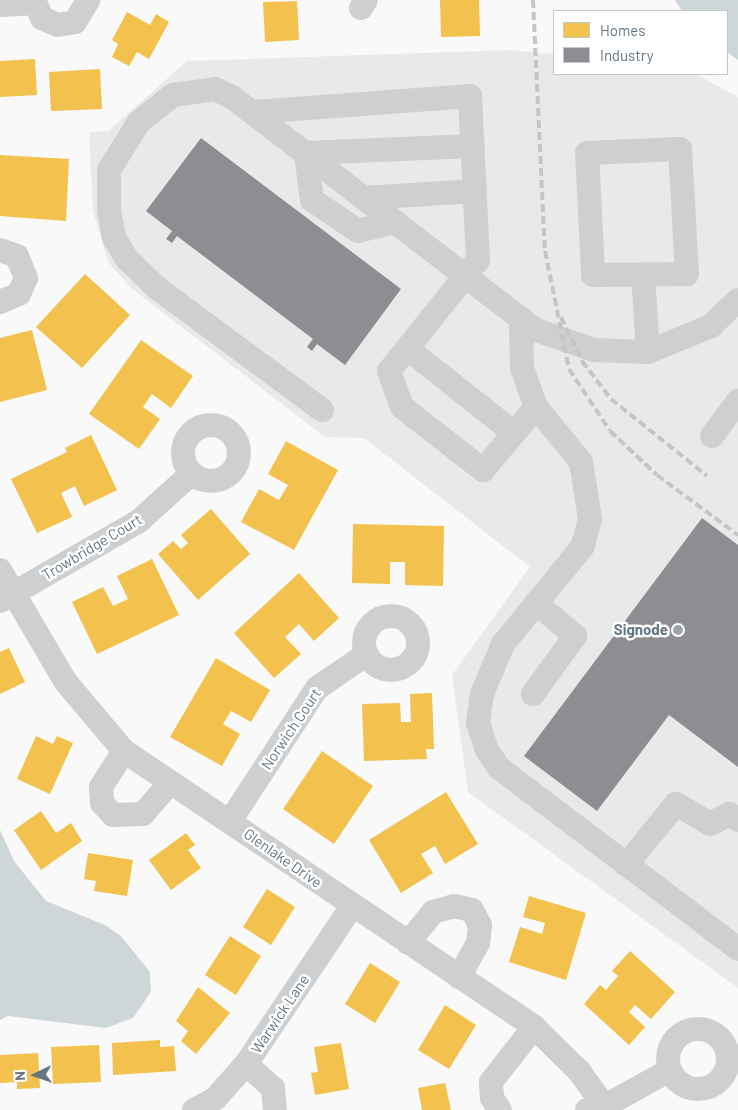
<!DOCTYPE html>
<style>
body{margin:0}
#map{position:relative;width:738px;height:1110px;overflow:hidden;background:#f9f9f9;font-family:Barlow,sans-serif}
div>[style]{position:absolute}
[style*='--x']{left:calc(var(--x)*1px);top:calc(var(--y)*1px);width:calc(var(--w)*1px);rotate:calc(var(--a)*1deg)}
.built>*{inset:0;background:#e8e9e9}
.water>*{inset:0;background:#ced6d9}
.homes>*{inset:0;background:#f2c14e}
.industry>*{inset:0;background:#8d8d92}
.minor>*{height:24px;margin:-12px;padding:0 12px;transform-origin:12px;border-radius:12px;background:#cecfd0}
.minor>.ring{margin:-12px;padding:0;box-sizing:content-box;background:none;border:24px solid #cecfd0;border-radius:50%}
.rail>*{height:4px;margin-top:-2px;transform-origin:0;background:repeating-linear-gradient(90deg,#c3c5c6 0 8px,transparent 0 12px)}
.dots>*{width:14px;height:14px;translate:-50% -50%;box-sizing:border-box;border:2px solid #fff;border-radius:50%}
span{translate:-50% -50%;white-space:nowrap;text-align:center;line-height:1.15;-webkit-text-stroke:5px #fff;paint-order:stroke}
.street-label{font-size:15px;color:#657683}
.poi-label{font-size:15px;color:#657683;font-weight:700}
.right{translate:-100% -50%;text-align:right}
.legend{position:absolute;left:553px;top:10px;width:175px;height:65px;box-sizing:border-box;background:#fff;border:1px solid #c1c8cd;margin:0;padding:6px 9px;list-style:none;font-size:15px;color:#657683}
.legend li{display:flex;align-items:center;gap:10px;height:25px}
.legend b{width:25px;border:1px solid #c1c8cd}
.north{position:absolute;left:10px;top:1050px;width:50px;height:50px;-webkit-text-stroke:4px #fff;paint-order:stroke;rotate:267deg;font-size:14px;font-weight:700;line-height:20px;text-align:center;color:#657683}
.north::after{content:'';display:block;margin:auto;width:18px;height:22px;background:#657683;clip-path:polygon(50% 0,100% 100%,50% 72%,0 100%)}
</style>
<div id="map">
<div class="built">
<div style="clip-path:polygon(511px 50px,554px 54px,554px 74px,696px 74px,738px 97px,738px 988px,468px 792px,452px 675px,530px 567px,364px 438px,325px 437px,131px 288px,108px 262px,93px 211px,89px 132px,108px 131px,187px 61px)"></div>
</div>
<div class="water">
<div style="clip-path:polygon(675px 0,738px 0,738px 60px,727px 52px,727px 11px,682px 11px)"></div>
<div style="clip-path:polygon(0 830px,14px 861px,46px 901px,105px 925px,121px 936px,150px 972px,151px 992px,133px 1018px,106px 1028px,8px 1016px,0 1020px)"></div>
</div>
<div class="homes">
<div style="clip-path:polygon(440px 0,479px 0,480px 36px,441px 37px)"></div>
<div style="clip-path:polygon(297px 1px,299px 40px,265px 42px,263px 2px)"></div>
<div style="clip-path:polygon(127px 12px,150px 25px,156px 14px,169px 22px,149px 59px,137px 52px,129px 66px,112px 57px,118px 44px,112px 40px)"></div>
<div style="clip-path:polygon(35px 59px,37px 95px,0 97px,0 61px)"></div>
<div style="clip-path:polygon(100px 69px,102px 109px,51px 111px,49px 72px)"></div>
<div style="clip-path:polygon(0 155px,69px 159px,66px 221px,0 216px)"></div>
<div style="clip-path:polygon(85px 274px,130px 315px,82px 368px,36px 327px)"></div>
<div style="clip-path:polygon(32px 330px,47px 390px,0 402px,0 338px)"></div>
<div style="clip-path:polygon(141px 340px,193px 376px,171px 408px,152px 394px,143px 407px,160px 419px,139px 449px,89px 414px)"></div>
<div style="clip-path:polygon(91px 435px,117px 490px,84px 506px,75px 486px,61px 493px,72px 517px,37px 533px,11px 479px,67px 452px,65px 448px)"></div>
<div style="clip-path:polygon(286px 441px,338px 470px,294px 550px,241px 522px,259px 489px,279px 500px,288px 485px,268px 474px)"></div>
<div style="clip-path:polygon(211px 509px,250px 554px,198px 600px,158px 554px,173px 541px,181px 549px,188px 543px,181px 535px)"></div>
<div style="clip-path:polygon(353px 524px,444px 526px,443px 586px,405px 585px,405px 562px,390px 562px,390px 584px,352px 583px)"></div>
<div style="clip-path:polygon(152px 559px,179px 615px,97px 654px,72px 602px,103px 587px,113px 606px,128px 599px,117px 576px)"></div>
<div style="clip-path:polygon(299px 573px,339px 618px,314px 641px,299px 624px,285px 637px,301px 654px,274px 678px,234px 633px)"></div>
<div style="clip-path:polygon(9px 648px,25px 682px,0 694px,0 652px)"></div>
<div style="clip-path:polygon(216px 658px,270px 690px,251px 722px,231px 711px,223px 724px,240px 734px,222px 766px,170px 737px)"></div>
<div style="clip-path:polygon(432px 693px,434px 749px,426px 749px,427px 759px,364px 761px,362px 704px,400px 703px,401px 722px,411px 722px,410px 694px)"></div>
<div style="clip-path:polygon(36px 736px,53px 744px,57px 736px,73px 743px,50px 794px,17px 779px)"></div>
<div style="clip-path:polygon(322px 751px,373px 786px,334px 844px,283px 809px)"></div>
<div style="clip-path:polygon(446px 792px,478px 844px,445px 864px,435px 846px,421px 854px,433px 873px,401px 893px,369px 840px)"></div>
<div style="clip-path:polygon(41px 811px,56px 833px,71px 823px,82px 841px,41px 870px,14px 830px)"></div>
<div style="clip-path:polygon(186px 833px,195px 845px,188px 850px,201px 868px,171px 890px,149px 860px)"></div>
<div style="clip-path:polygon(88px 853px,133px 860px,127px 896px,94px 891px,96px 881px,84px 879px)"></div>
<div style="clip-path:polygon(267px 889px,295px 907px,271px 945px,243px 927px)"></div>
<div style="clip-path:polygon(529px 896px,586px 913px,566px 980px,509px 962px,520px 927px,542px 934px,545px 923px,523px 917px)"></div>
<div style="clip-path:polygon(230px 936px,261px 956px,236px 995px,205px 975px)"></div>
<div style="clip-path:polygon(630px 951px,675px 992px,651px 1019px,635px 1005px,629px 1012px,645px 1027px,629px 1045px,584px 1004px,600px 985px,606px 990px,618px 976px,612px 971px)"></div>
<div style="clip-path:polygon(370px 963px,400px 982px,375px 1023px,345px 1004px)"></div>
<div style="clip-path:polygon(198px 987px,230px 1013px,196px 1054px,181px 1041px,188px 1031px,176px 1021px)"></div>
<div style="clip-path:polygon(445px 1005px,476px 1025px,449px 1069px,418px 1050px)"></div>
<div style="clip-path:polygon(160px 1040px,160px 1047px,174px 1046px,176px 1071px,113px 1075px,112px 1043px)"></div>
<div style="clip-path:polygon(341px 1043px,349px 1089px,315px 1095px,311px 1073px,318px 1072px,314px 1047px)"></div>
<div style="clip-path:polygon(99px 1045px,101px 1082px,53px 1084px,51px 1047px)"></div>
<div style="clip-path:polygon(38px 1053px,40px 1088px,17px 1089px,17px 1082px,0 1083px,0 1055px)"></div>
<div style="clip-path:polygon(445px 1083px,451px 1110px,422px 1110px,418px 1088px)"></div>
</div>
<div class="industry">
<div style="clip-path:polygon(201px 138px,401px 289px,345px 365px,317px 344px,312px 351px,307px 347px,313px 339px,177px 236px,172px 243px,166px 239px,172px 231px,146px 211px)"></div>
<div style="clip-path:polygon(702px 518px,738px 545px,738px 767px,669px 715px,597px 811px,524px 756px)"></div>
</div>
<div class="minor">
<div style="--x:34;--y:0;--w:20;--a:66"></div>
<div style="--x:42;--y:18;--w:17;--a:24"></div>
<div style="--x:58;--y:25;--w:17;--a:-10"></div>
<div style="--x:75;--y:22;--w:26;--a:-59"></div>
<div style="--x:0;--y:5;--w:34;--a:-3"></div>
<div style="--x:361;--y:8;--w:9;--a:-58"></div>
<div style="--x:253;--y:112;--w:218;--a:-4.2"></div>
<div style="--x:470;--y:96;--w:164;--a:87.2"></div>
<div style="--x:478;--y:260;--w:142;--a:128.7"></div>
<div style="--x:389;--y:371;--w:38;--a:70"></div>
<div style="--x:402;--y:407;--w:103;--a:37.9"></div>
<div style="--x:483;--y:470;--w:82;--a:-49.9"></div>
<div style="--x:536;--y:407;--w:41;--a:-109.7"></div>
<div style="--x:522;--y:368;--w:49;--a:-91.2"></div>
<div style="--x:680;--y:149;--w:125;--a:86.8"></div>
<div style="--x:687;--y:274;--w:94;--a:179.4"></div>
<div style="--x:593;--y:275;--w:122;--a:-92.8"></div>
<div style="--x:587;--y:153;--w:93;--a:-2.5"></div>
<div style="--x:364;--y:198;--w:111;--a:-3.6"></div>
<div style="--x:396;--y:222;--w:39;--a:167"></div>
<div style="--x:358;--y:231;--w:55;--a:-146"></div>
<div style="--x:312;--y:200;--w:47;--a:-97.3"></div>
<div style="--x:306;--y:153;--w:167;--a:-2.4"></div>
<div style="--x:0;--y:250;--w:18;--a:19"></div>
<div style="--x:17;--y:256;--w:24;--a:68"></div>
<div style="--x:26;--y:278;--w:17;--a:114"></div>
<div style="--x:19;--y:294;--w:21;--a:157"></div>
<div style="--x:643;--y:275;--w:77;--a:86.3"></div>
<div style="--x:408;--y:349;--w:135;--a:38.4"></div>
<div style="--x:536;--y:407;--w:71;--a:50.7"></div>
<div style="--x:581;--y:462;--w:58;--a:81"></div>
<div style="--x:590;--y:519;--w:28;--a:105"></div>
<div style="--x:583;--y:546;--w:127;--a:129.2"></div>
<div style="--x:503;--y:644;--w:54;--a:112.8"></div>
<div style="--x:482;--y:694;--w:29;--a:98"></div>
<div style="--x:478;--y:723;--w:28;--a:72"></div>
<div style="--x:487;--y:750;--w:22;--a:56"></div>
<div style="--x:499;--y:768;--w:300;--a:37.1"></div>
<div style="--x:322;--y:410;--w:205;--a:-143.5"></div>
<div style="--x:157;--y:288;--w:42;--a:-136"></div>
<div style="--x:127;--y:259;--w:26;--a:-121"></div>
<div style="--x:114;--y:237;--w:26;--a:-101"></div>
<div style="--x:109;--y:211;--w:41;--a:-90"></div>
<div style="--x:109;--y:170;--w:57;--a:-58"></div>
<div style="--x:139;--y:122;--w:43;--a:-38.5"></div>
<div style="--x:173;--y:95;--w:42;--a:-8.1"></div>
<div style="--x:215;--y:89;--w:19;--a:25"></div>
<div style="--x:232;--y:97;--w:383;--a:37.5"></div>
<div style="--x:536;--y:330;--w:61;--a:19"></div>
<div style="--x:594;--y:350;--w:54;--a:2.1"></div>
<div style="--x:648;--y:352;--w:68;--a:-22.4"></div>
<div style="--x:711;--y:326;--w:37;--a:-44"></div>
<div class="ring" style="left:183px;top:425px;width:32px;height:32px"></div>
<div style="--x:712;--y:436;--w:44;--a:-53.4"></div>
<div style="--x:0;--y:570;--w:129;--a:59.6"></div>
<div style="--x:65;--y:681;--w:92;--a:49.9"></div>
<div style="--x:124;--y:751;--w:494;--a:33.9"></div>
<div style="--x:534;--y:1027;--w:63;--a:44.4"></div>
<div style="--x:579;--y:1071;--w:48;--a:54.3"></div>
<div style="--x:0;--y:601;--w:160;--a:-29.9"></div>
<div style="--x:139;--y:521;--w:70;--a:-42.1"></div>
<div class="ring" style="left:364px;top:616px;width:30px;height:30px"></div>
<div style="--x:533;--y:694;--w:72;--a:-54.1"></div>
<div style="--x:575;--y:636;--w:51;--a:-139.8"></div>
<div style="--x:124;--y:751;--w:43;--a:122.6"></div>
<div style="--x:101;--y:787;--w:16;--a:86"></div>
<div style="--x:102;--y:803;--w:16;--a:47"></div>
<div style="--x:113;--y:815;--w:30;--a:-2"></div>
<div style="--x:143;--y:814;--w:40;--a:-49"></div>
<div style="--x:230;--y:821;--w:159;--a:-56.8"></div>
<div style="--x:317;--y:688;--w:60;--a:-34.2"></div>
<div style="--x:626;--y:865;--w:79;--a:-50.7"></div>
<div style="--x:676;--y:804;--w:39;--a:30"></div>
<div style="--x:710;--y:824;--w:22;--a:-27"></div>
<div style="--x:730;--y:814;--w:10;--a:37"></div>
<div style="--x:408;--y:943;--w:40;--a:-51"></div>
<div style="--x:433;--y:912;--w:22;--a:-16"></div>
<div style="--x:454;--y:906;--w:18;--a:13"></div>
<div style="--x:472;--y:910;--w:17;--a:62"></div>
<div style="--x:480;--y:925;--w:18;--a:96"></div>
<div style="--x:478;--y:943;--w:39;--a:119"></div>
<div class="ring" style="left:668px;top:1029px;width:36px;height:36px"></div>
<div style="--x:246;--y:1064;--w:36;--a:42"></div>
<div style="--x:273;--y:1088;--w:22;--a:85"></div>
<div style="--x:194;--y:1110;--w:24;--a:-28"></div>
<div style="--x:215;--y:1099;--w:47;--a:-48.5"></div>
<div style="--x:246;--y:1064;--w:190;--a:-56.1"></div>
<div style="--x:500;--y:1110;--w:14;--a:-124"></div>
<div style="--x:492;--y:1098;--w:16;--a:-94"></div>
<div style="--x:491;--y:1082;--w:70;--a:-52"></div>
<div style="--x:587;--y:1110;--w:18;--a:-13"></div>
<div style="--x:605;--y:1106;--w:74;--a:-29"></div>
</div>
<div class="rail">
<div style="--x:533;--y:0;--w:251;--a:87.3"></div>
<div style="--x:545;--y:251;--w:120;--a:78.5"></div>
<div style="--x:569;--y:369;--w:74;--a:56.5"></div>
<div style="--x:610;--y:431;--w:64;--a:43.1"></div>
<div style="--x:657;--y:475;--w:101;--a:36.5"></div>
<div style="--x:561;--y:317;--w:49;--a:64.5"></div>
<div style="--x:582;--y:361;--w:48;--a:52.7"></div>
<div style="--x:611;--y:399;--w:123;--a:38.7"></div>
</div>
<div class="dots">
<div style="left:678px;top:630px;background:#99a4ac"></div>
</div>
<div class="street-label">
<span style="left:92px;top:547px;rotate:-31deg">Trowbridge Court</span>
<span style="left:291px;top:729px;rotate:-56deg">Norwich Court</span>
<span style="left:283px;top:858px;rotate:35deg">Glenlake Drive</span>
<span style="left:280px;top:1014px;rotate:-56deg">Warwick Lane</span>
</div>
<div class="poi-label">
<span class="right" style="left:668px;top:630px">Signode</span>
</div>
<ul class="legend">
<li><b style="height:14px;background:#f2c14e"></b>Homes</li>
<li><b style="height:14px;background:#8d8d92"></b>Industry</li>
</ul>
<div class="north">N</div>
</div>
